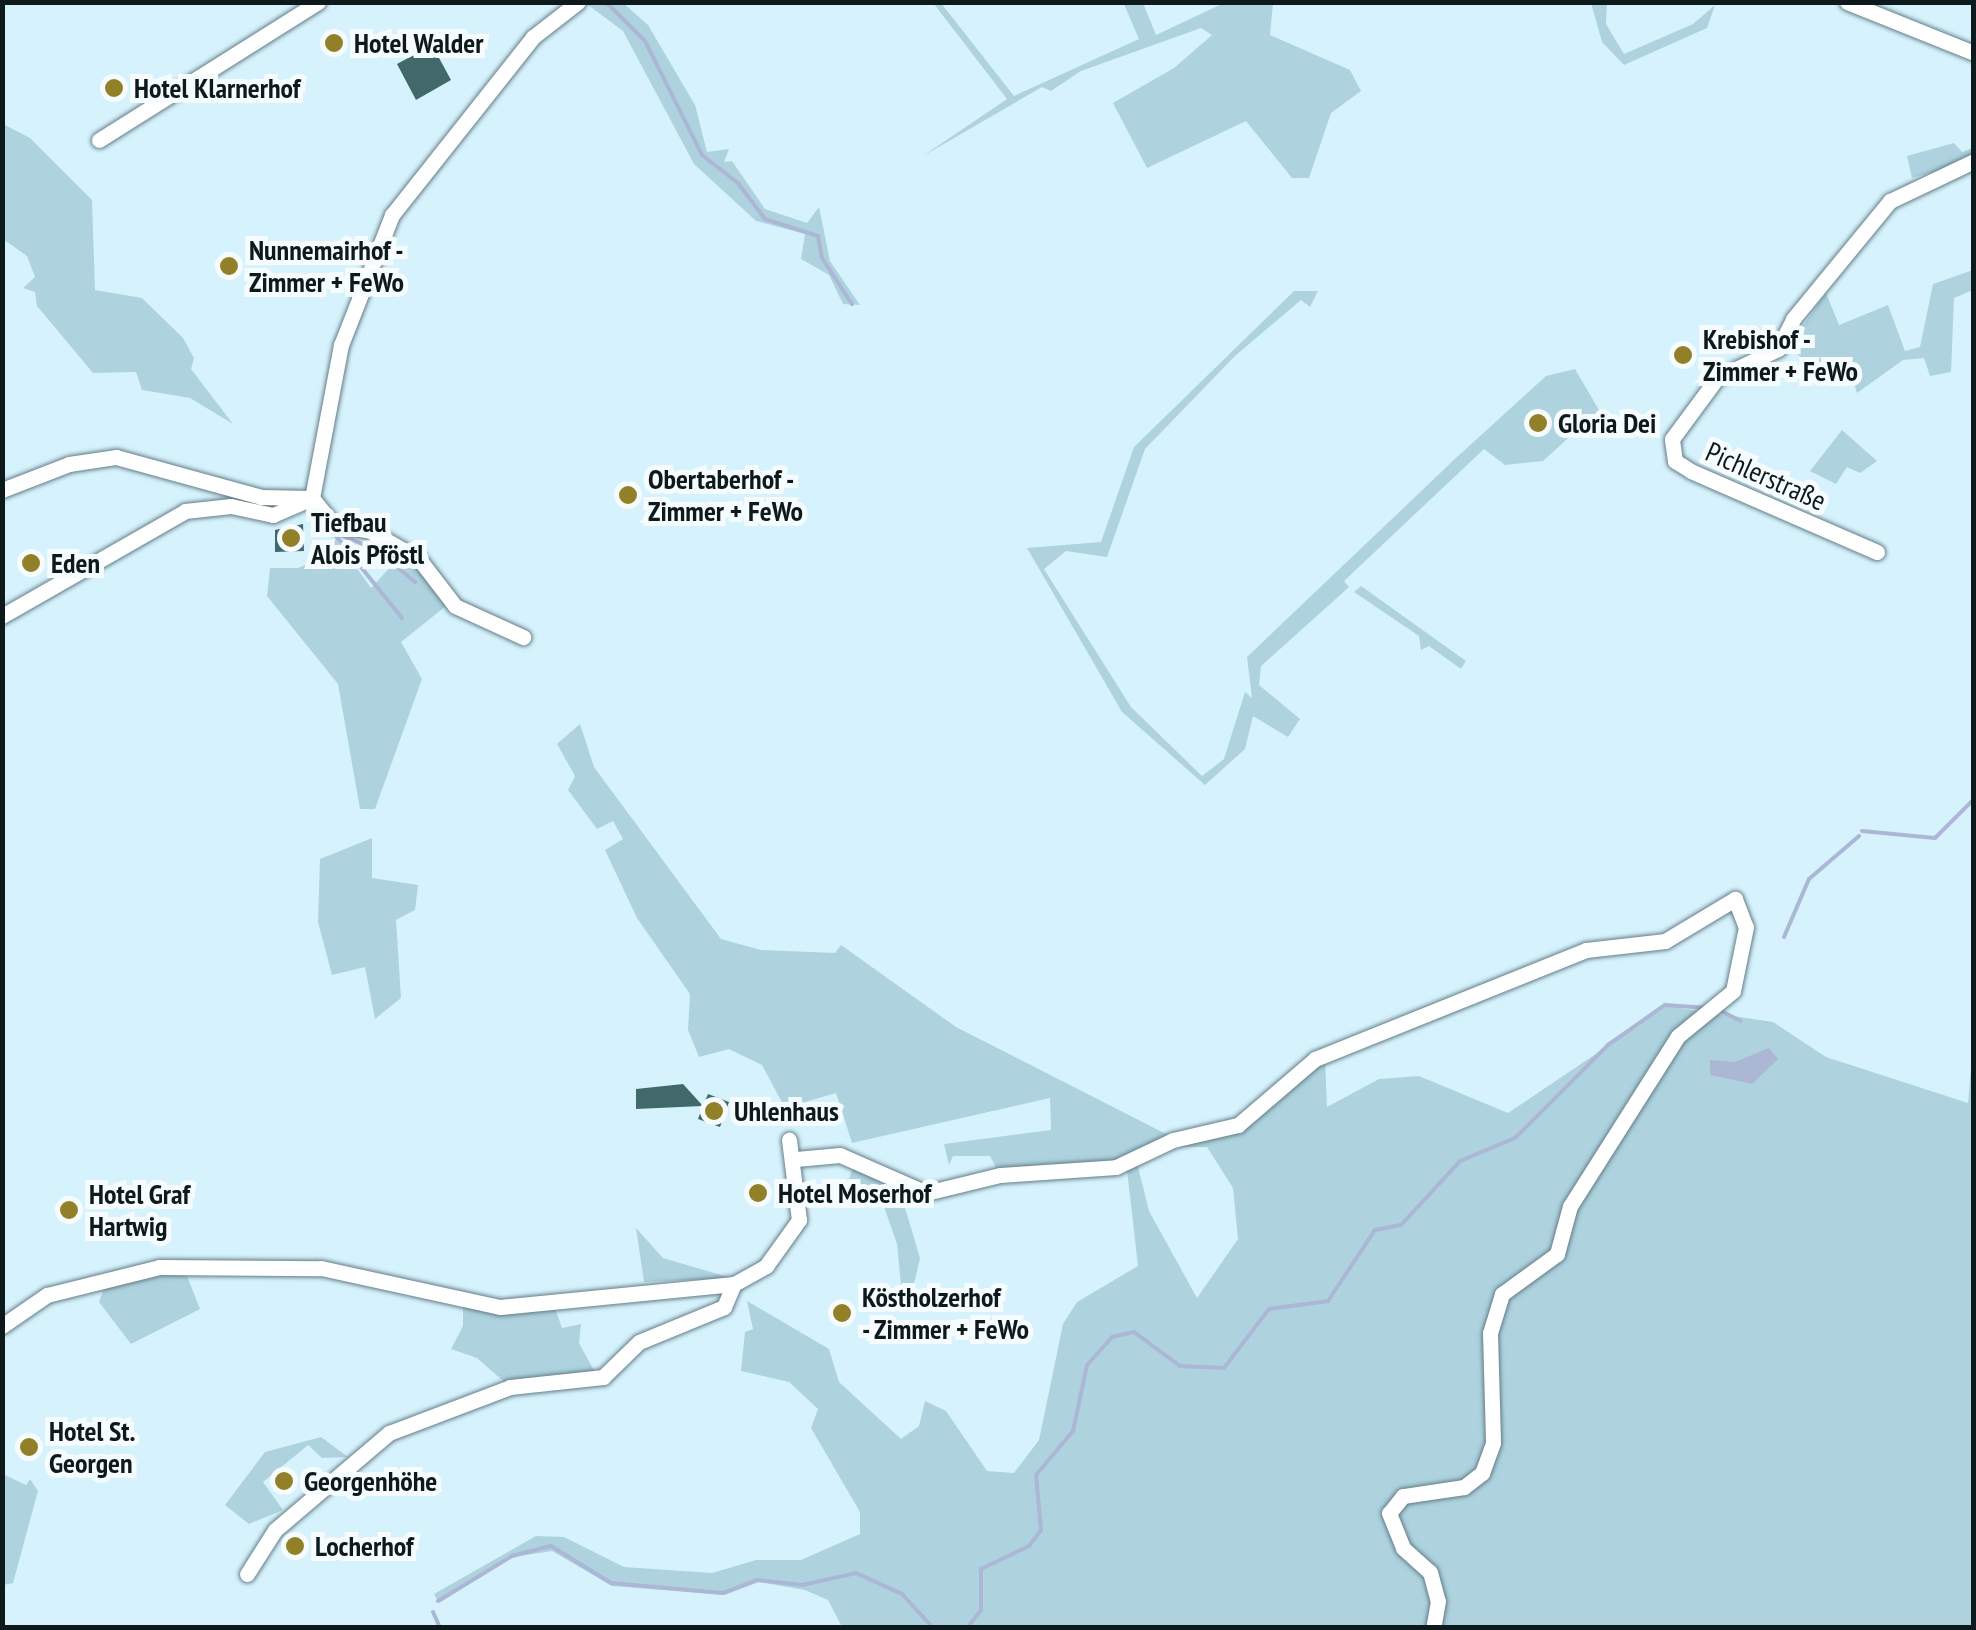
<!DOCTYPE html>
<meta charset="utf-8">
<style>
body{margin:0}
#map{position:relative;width:1976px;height:1630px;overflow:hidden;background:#d6f3fd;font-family:"PT Sans Narrow",sans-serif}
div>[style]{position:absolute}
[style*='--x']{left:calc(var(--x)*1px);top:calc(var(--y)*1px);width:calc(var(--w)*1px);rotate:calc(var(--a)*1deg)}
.green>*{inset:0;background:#aed3df}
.water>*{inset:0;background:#abb7d5}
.stream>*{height:4px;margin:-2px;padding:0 2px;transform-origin:2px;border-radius:2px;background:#abb7d5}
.building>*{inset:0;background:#426969}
.roads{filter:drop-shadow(0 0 2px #637d86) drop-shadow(0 0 2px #637d86)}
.minor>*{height:15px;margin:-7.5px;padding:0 7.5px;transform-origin:7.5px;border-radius:7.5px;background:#fff}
.dots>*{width:28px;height:28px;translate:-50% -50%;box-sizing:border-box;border:5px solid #f6fcfe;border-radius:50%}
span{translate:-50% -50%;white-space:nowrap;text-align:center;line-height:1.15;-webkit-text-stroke:10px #f6fcfe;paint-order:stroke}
.poi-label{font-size:28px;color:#0e191c;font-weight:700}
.left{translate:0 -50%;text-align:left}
.street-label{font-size:28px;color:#0e191c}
.frame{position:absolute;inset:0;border:5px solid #0e191c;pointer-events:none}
</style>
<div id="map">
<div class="green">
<div style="clip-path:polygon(622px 2px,648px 25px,695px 105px,707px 152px,729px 149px,724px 162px,732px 161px,765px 209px,807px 223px,819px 207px,830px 261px,860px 305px,843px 304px,829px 275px,801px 259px,805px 234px,756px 221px,694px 164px,623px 31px,588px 5px)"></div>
<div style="clip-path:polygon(1123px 2px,1143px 3px,1156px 35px,1224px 3px,1273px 3px,1270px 35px,1350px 70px,1361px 91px,1331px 113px,1309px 178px,1292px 178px,1246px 121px,1147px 168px,1113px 103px,1174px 68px,1212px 35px,1201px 28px,1081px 71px,1051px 91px,1042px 87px,923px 156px,1007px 99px,934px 4px,915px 3px,941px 3px,1014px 96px,1139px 39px)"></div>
<div style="clip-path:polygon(1591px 3px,1607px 3px,1606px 24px,1624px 54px,1693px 24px,1715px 5px,1707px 28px,1624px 65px,1602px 42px)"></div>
<div style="clip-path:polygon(3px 124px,30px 138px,92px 200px,95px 290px,142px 298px,183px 338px,194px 358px,191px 369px,233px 424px,190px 398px,142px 390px,136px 372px,93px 373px,37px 306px,35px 292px,23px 288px,35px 277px,27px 256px,3px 239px)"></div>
<div style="clip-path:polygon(1954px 143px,1962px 152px,1973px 148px,1973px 161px,1912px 178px,1907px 156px)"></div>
<div style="clip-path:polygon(1973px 270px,1973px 290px,1954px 298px,1951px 372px,1930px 376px,1924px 358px,1903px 360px,1857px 393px,1850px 370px,1838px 366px,1829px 379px,1788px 347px,1826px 293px,1839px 325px,1888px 305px,1905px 351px,1920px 347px,1933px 284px)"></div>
<div style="clip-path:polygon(1294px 291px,1318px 291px,1310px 307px,1301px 300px,1235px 356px,1145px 449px,1107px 557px,1066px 551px,1044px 569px,1131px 707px,1202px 776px,1224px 759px,1245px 692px,1252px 698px,1247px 657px,1457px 457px,1546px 376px,1575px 369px,1599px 410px,1543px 461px,1505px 465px,1484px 449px,1344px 581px,1349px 587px,1261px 666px,1259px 685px,1300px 719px,1288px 737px,1253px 716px,1245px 749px,1205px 785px,1122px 712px,1027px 548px,1101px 542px,1134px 447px)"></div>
<div style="clip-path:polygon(1842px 430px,1877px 461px,1860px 473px,1847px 467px,1836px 484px,1810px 471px)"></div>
<div style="clip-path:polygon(336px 539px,371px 588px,394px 563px,387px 557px,393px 546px,418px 563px,446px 606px,401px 642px,422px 679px,375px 809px,360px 809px,338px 684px,267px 596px,270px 568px,298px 568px,323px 557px)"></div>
<div style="clip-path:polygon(1361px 586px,1466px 661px,1461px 669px,1429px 646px,1421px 650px,1419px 636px,1354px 592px)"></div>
<div style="clip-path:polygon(580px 724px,594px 767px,721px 939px,761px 950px,835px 953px,841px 945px,956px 1027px,1170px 1136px,1121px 1161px,1000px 1175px,990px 1156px,953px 1156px,949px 1165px,944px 1144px,1051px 1130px,1050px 1098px,852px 1143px,836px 1093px,785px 1108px,762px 1065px,729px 1049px,699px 1057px,688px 1030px,690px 994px,637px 918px,605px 850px,623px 839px,613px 821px,597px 829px,568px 790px,575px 776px,557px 744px)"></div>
<div style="clip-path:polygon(372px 838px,372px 878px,418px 885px,415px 910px,396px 920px,401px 998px,375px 1019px,365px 967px,332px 975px,318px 922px,320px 859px)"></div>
<div style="clip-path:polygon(evenodd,1667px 1006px,1773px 1022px,1826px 1057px,1968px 1103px,1973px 1045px,1973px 1627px,842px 1627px,828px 1600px,805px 1590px,759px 1582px,725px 1595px,612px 1586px,552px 1551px,513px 1557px,439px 1603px,434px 1594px,536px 1536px,564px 1537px,624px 1567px,712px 1573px,756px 1560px,801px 1560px,860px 1534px,860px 1512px,811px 1428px,818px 1409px,789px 1382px,741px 1371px,745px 1332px,753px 1329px,747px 1301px,829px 1349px,839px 1382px,901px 1439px,919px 1426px,925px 1401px,946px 1411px,987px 1471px,1014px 1473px,1039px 1440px,1063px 1324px,1077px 1302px,1138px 1266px,1127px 1170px,1173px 1140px,1218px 1131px,1325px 1058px,1327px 1107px,1379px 1079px,1419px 1076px,1508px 1113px,1667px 1006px,1175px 1147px,1207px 1147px,1233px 1188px,1238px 1239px,1197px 1298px,1149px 1211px,1137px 1163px,1175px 1147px)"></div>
<div style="clip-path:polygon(854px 1165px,891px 1181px,903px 1201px,920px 1258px,910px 1302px,902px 1296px,897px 1244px,882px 1201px,846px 1187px)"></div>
<div style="clip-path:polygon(636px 1228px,663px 1258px,731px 1278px,644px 1282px)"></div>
<div style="clip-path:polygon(185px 1271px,200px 1309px,131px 1344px,99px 1302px,104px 1289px,144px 1274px)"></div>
<div style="clip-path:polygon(463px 1299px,554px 1305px,562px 1328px,581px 1324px,579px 1343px,597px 1376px,510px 1387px,477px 1358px,451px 1349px,463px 1326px)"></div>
<div style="clip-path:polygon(321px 1437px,348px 1457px,322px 1458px,308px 1445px,296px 1455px,263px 1482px,283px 1510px,249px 1524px,225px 1505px,265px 1452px)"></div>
<div style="clip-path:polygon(3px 1474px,26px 1485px,30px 1479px,38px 1491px,13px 1583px,3px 1585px)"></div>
</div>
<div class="water">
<div style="clip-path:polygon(1769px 1048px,1778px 1059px,1752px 1084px,1710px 1075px,1710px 1060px,1735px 1062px)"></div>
</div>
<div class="stream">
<div style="--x:606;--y:2;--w:55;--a:45"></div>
<div style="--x:645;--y:41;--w:127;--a:63.4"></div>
<div style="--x:702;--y:155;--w:46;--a:37.9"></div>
<div style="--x:738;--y:183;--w:45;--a:53.1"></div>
<div style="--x:765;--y:219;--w:56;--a:17.8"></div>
<div style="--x:818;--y:236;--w:22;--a:80"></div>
<div style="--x:822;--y:258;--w:55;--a:56.9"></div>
<div style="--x:338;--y:534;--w:42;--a:22.3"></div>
<div style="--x:377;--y:550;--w:50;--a:40.1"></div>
<div style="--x:336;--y:536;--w:105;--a:51.2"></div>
<div style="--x:1862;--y:831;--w:73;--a:5.5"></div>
<div style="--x:1935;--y:838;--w:55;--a:-45"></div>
<div style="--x:1784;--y:937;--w:63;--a:-66.7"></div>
<div style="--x:1809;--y:879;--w:66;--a:-40.7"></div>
<div style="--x:1721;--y:1011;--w:22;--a:27"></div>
<div style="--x:438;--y:1601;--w:87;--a:-31.3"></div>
<div style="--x:512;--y:1556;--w:40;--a:-14.4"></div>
<div style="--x:551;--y:1546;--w:70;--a:31.7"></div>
<div style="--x:611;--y:1583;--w:112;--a:5.1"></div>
<div style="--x:723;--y:1593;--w:36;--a:-21"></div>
<div style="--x:757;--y:1580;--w:45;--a:6.3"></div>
<div style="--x:802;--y:1585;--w:55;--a:-12.5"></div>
<div style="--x:856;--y:1573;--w:51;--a:24.5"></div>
<div style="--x:902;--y:1594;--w:46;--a:47.6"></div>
<div style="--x:433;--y:1612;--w:17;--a:66"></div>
<div style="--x:967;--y:1628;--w:23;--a:-52"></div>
<div style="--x:981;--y:1610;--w:41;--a:-90"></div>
<div style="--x:981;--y:1569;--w:53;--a:-25.6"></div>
<div style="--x:1029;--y:1546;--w:20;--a:-53"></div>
<div style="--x:1041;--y:1530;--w:55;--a:-95.2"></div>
<div style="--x:1036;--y:1475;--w:57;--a:-49.9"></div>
<div style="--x:1073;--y:1431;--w:67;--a:-78"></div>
<div style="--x:1087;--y:1365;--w:38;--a:-48"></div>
<div style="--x:1112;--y:1337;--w:23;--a:-13"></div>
<div style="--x:1134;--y:1332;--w:57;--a:36.5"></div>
<div style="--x:1180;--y:1366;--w:44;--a:2.6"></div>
<div style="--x:1224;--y:1368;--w:74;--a:-52.7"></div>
<div style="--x:1269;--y:1309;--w:60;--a:-7.7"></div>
<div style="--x:1328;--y:1301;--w:85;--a:-56.5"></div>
<div style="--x:1375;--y:1230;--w:26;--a:-11"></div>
<div style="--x:1401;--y:1225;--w:87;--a:-47.3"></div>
<div style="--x:1460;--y:1161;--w:60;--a:-22.7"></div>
<div style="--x:1515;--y:1138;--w:132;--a:-45"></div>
<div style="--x:1608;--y:1045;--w:70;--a:-35.1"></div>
<div style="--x:1665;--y:1005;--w:43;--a:4"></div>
</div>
<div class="building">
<div style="clip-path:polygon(432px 45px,451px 80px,416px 100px,397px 64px)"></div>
<div style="clip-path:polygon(303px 524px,304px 551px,275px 552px,275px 530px)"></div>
<div style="clip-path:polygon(683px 1084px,703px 1106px,708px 1094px,729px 1102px,720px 1127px,698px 1119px,703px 1106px,636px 1109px,636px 1089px)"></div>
</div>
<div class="roads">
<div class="minor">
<div style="--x:1847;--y:2;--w:137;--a:21.9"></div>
<div style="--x:99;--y:140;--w:259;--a:-32.2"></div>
<div style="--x:2;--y:490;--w:72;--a:-21.2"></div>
<div style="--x:69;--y:464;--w:48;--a:-8.5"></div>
<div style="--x:116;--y:457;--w:150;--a:15.4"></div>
<div style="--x:261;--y:497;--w:51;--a:1.1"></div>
<div style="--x:312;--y:498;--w:35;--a:51"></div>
<div style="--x:334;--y:525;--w:36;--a:9"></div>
<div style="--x:370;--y:531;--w:56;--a:29.7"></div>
<div style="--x:419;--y:559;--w:59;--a:52.5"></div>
<div style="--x:455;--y:606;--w:75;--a:24.5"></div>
<div style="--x:1877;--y:552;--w:203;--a:-156.5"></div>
<div style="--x:1691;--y:471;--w:19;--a:-148"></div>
<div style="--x:1675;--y:461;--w:22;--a:-98"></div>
<div style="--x:1672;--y:439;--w:76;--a:-53.6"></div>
<div style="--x:1717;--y:378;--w:68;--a:-25.4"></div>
<div style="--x:1778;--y:349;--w:34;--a:-63"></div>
<div style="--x:1793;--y:319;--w:153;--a:-50.6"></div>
<div style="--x:1890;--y:201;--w:93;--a:-25.5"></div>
<div style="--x:2;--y:616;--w:211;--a:-29.8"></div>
<div style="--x:185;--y:511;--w:46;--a:-6.2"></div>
<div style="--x:231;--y:506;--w:43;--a:12.1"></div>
<div style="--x:273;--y:515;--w:43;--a:-23.6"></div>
<div style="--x:312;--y:498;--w:156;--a:-79.3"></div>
<div style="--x:341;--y:345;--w:140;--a:-68.6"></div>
<div style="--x:392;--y:215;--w:227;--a:-51.6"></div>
<div style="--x:533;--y:37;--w:57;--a:-37.9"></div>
<div style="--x:796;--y:1159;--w:44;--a:-5.2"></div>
<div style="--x:840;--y:1155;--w:94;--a:23.8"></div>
<div style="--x:926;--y:1193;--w:76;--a:-13.7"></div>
<div style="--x:1000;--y:1175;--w:116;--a:-3.9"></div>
<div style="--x:1116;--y:1167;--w:63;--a:-25.3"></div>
<div style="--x:1173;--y:1140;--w:67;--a:-13"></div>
<div style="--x:1238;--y:1125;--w:101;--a:-40.6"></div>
<div style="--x:1315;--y:1059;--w:292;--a:-21.9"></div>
<div style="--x:1586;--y:950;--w:80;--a:-6.5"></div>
<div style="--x:1665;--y:941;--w:82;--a:-31"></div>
<div style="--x:1735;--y:899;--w:30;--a:69"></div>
<div style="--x:1746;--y:927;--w:65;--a:101.5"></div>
<div style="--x:1733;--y:991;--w:71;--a:140.7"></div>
<div style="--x:1678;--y:1036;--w:201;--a:122.4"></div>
<div style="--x:1570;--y:1206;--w:50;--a:105.2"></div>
<div style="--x:1557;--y:1254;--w:68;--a:144"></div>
<div style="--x:1502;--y:1294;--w:41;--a:107.1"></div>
<div style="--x:1490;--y:1333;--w:110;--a:88.4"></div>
<div style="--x:1493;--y:1443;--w:32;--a:110"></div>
<div style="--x:1482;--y:1473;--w:23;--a:142"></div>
<div style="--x:1464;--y:1487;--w:62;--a:171.6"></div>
<div style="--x:1403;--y:1496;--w:22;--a:129"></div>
<div style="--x:1389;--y:1513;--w:38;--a:68"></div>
<div style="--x:1403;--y:1548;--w:36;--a:42"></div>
<div style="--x:1430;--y:1572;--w:30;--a:75"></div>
<div style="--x:1438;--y:1601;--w:27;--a:100"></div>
<div style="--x:2;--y:1326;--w:55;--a:-34.6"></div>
<div style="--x:47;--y:1295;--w:115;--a:-14"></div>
<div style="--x:159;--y:1267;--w:162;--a:0.4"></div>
<div style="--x:321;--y:1268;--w:183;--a:12.3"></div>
<div style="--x:500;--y:1307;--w:235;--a:-5.6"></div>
<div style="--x:734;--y:1284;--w:37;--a:-29"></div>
<div style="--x:766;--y:1266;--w:57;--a:-54.3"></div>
<div style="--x:799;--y:1220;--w:81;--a:-97.1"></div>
<div style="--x:247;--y:1574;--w:52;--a:-57.5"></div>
<div style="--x:275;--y:1530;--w:150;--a:-40.4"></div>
<div style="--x:389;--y:1433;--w:129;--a:-20.8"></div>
<div style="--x:510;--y:1387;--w:94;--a:-6.1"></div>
<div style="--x:603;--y:1377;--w:50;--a:-44.2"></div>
<div style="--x:639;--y:1342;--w:92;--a:-22.4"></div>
<div style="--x:724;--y:1307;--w:25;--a:-67"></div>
</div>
</div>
<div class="dots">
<div style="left:334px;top:43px;background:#918028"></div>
<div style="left:114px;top:88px;background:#918028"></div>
<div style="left:229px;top:266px;background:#918028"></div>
<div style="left:1683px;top:355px;background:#918028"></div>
<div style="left:1538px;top:423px;background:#918028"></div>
<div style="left:628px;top:495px;background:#918028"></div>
<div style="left:291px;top:538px;background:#918028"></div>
<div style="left:31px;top:563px;background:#918028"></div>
<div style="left:714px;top:1111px;background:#918028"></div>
<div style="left:758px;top:1193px;background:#918028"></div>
<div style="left:69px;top:1210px;background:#918028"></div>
<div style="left:842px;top:1313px;background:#918028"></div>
<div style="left:29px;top:1447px;background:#918028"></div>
<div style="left:284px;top:1481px;background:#918028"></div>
<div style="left:295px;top:1546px;background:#918028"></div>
</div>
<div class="poi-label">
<span class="left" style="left:354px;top:43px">Hotel Walder</span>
<span class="left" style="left:134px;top:88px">Hotel Klarnerhof</span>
<span class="left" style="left:249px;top:266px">Nunnemairhof -<br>Zimmer + FeWo</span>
<span class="left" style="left:1703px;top:355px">Krebishof -<br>Zimmer + FeWo</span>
<span class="left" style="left:1558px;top:423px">Gloria Dei</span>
<span class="left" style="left:648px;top:495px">Obertaberhof -<br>Zimmer + FeWo</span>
<span class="left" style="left:311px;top:538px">Tiefbau<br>Alois Pföstl</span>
<span class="left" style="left:51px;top:563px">Eden</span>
<span class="left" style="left:734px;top:1111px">Uhlenhaus</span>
<span class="left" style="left:778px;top:1193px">Hotel Moserhof</span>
<span class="left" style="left:89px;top:1210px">Hotel Graf<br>Hartwig</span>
<span class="left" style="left:862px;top:1313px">Köstholzerhof<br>- Zimmer + FeWo</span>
<span class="left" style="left:49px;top:1447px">Hotel St.<br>Georgen</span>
<span class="left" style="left:304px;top:1481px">Georgenhöhe</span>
<span class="left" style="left:315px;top:1546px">Locherhof</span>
</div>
<div class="street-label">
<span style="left:1766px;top:476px;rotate:24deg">Pichlerstraße</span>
</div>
<div class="frame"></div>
</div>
